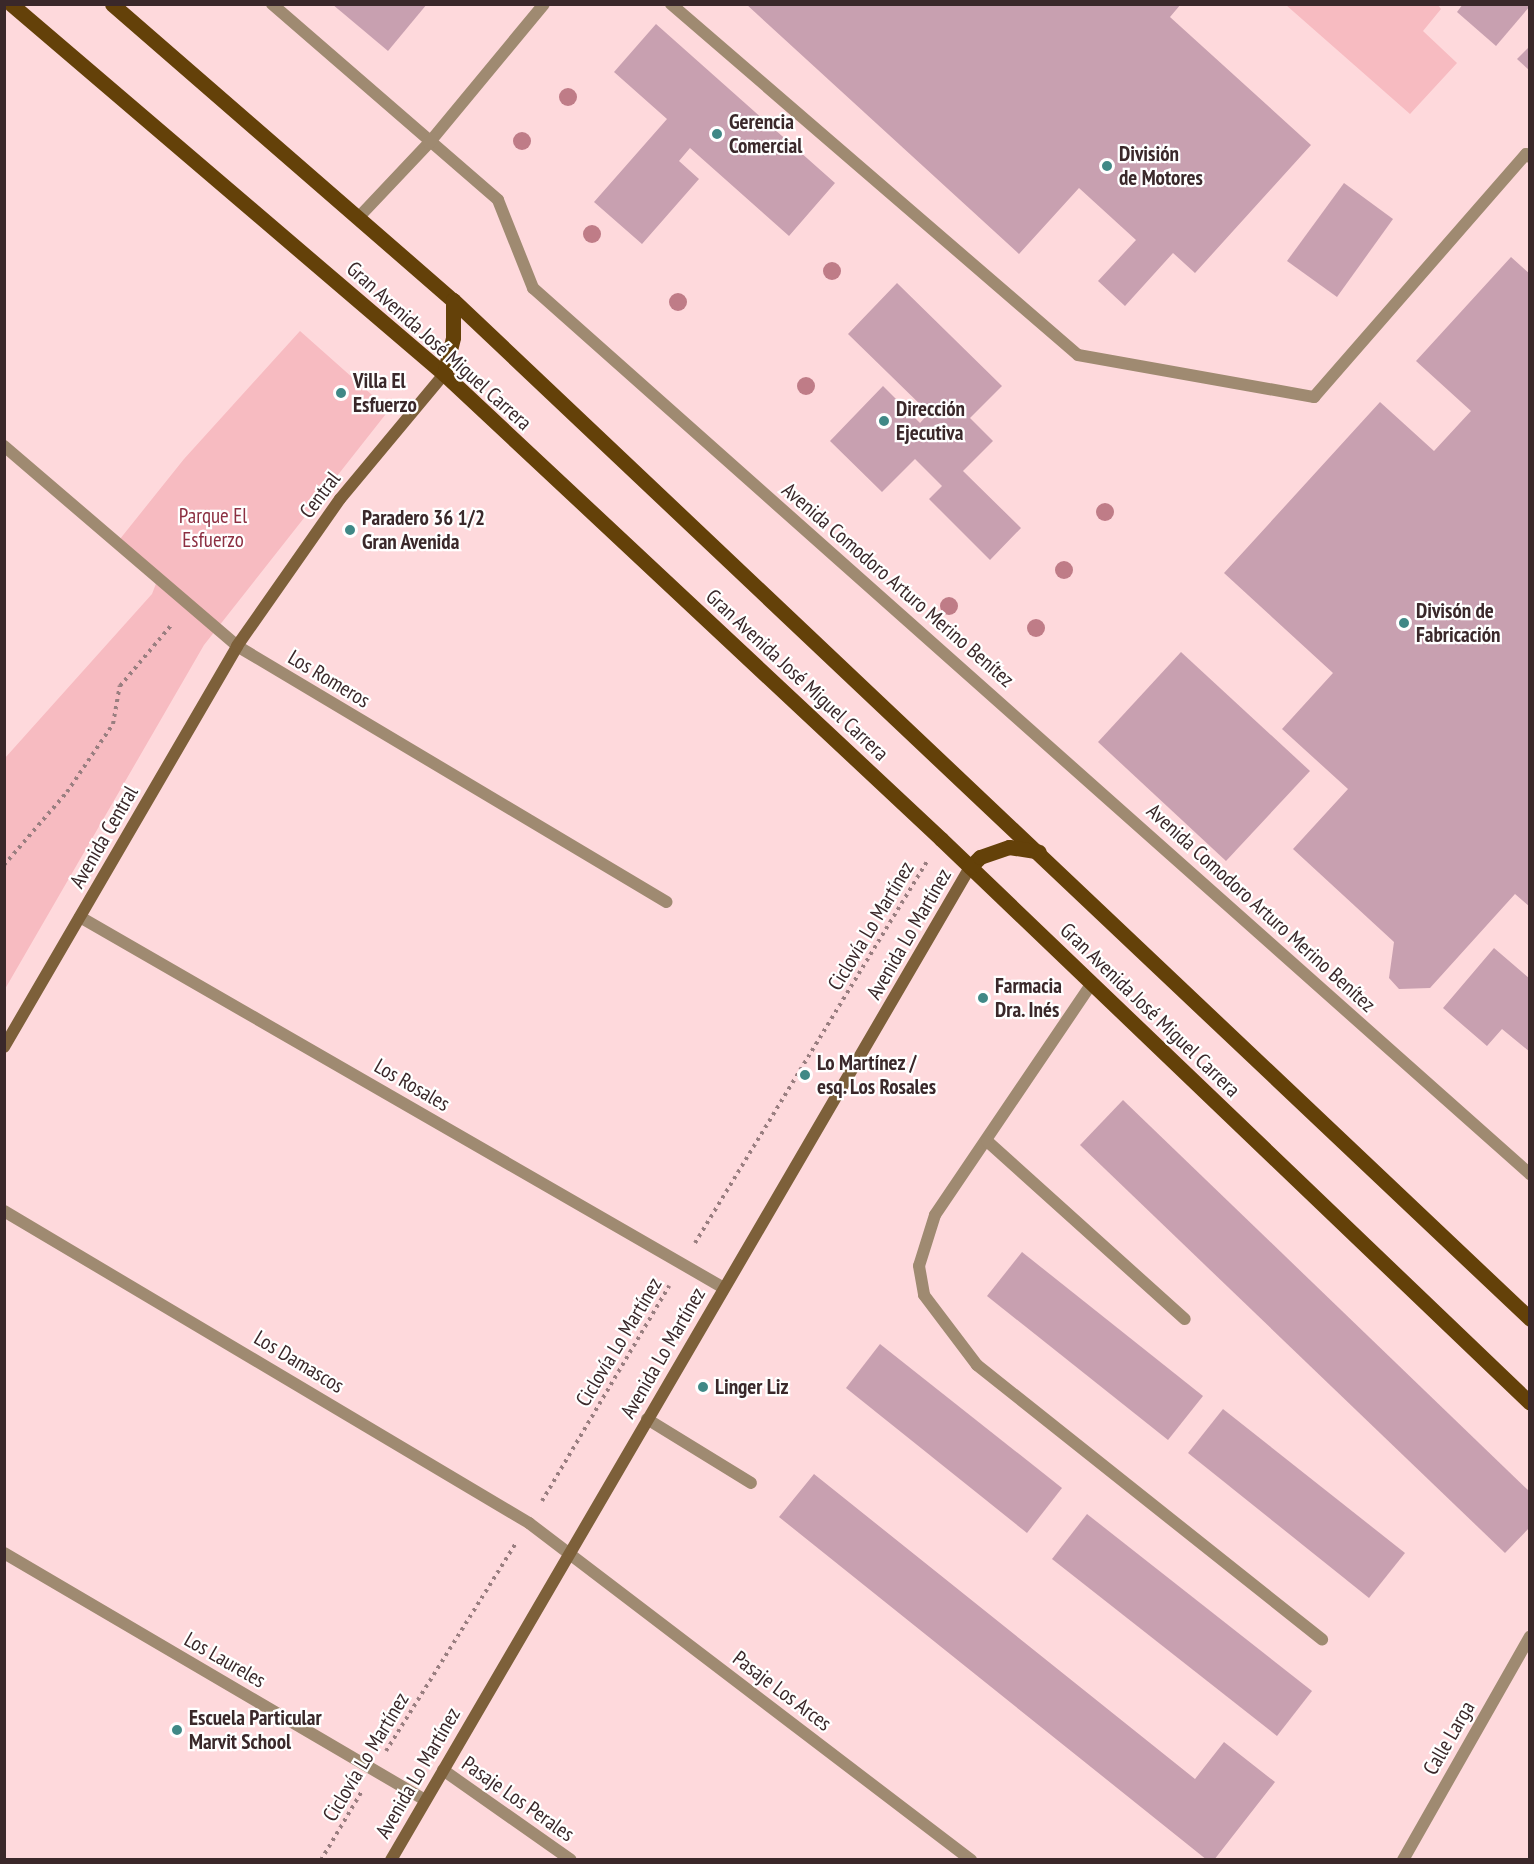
<!DOCTYPE html>
<meta charset="utf-8">
<style>
body{margin:0}
#map{position:relative;width:1534px;height:1864px;overflow:hidden;background:#fed9dc;font-family:"PT Sans Narrow",sans-serif}
div>[style]{position:absolute}
[style*='--x']{left:calc(var(--x)*1px);top:calc(var(--y)*1px);width:calc(var(--w)*1px);rotate:calc(var(--a)*1deg)}
.green>*{inset:0;background:#f7bbc1}
.building>*{inset:0;background:#c8a0b0}
.path>*{height:4px;margin-top:-2px;transform-origin:0;background:repeating-linear-gradient(90deg,#997e80 0 3px,transparent 0 7.5px)}
.lane>*{height:12px;margin:-6px;padding:0 6px;transform-origin:6px;border-radius:6px;background:#9f8a71}
.street>*{height:12px;margin:-6px;padding:0 6px;transform-origin:6px;border-radius:6px;background:#9f8a71}
.secondary>*{height:12px;margin:-6px;padding:0 6px;transform-origin:6px;border-radius:6px;background:#7d603a}
.primary>*{height:15px;margin:-7.5px;padding:0 7.5px;transform-origin:7.5px;border-radius:7.5px;background:#644109}
.trees>*{width:18px;height:18px;margin:-9px;border-radius:50%;background:#bf7c87}
.dots>*{width:16px;height:16px;translate:-50% -50%;box-sizing:border-box;border:3px solid #fff;border-radius:50%}
span{translate:-50% -50%;white-space:nowrap;text-align:center;line-height:1.15;-webkit-text-stroke:4.5px #fff;paint-order:stroke}
.poi-label{font-size:21px;color:#3a282a;font-weight:700}
.left{translate:0 -50%;text-align:left}
.street-label{font-size:21px;color:#3a282a}
.park-label{font-size:21px;color:#8c2f41}
.frame{position:absolute;inset:0;border:6px solid #3a282a;pointer-events:none}
</style>
<div id="map">
<div class="green">
<div style="clip-path:polygon(1286px 5px,1438px 5px,1441px 9px,1423px 31px,1457px 63px,1410px 114px)"></div>
<div style="clip-path:polygon(300px 331px,389px 410px,204px 645px,5px 989px,5px 758px,152px 594px,157px 581px,116px 544px,184px 459px)"></div>
</div>
<div class="building">
<div style="clip-path:polygon(332px 4px,427px 4px,388px 51px)"></div>
<div style="clip-path:polygon(746px 4px,1181px 4px,1170px 17px,1311px 145px,1195px 273px,1173px 253px,1125px 306px,1098px 281px,1136px 240px,1079px 188px,1019px 254px)"></div>
<div style="clip-path:polygon(1463px 4px,1530px 4px,1530px 6px,1496px 46px,1457px 12px)"></div>
<div style="clip-path:polygon(656px 24px,835px 183px,789px 236px,690px 148px,679px 161px,699px 179px,642px 244px,594px 202px,667px 119px,614px 72px)"></div>
<div style="clip-path:polygon(1530px 46px,1530px 71px,1517px 59px)"></div>
<div style="clip-path:polygon(1344px 183px,1393px 219px,1337px 297px,1287px 261px)"></div>
<div style="clip-path:polygon(1511px 257px,1530px 274px,1530px 907px,1515px 894px,1430px 988px,1399px 989px,1389px 978px,1394px 942px,1293px 849px,1348px 789px,1282px 729px,1333px 673px,1224px 573px,1380px 402px,1434px 451px,1471px 411px,1416px 361px)"></div>
<div style="clip-path:polygon(897px 283px,1002px 386px,970px 418px,993px 441px,963px 471px,1021px 528px,990px 560px,929px 499px,942px 486px,915px 459px,882px 492px,830px 441px,883px 386px,920px 423px,929px 413px,848px 334px)"></div>
<div style="clip-path:polygon(1181px 652px,1310px 771px,1226px 861px,1098px 742px)"></div>
<div style="clip-path:polygon(1494px 948px,1530px 979px,1530px 1052px,1502px 1029px,1487px 1046px,1443px 1008px)"></div>
<div style="clip-path:polygon(1123px 1100px,1530px 1492px,1530px 1527px,1505px 1553px,1080px 1145px)"></div>
<div style="clip-path:polygon(1022px 1252px,1203px 1396px,1168px 1440px,987px 1296px)"></div>
<div style="clip-path:polygon(880px 1344px,1062px 1488px,1027px 1533px,846px 1388px)"></div>
<div style="clip-path:polygon(1223px 1409px,1405px 1553px,1369px 1598px,1188px 1453px)"></div>
<div style="clip-path:polygon(814px 1474px,1195px 1779px,1224px 1742px,1275px 1782px,1214px 1860px,1207px 1860px,779px 1517px)"></div>
<div style="clip-path:polygon(1087px 1514px,1312px 1691px,1277px 1736px,1052px 1559px)"></div>
</div>
<div class="path">
<div style="--x:4;--y:865;--w:96;--a:-49.2"></div>
<div style="--x:67;--y:792;--w:82;--a:-55.9"></div>
<div style="--x:113;--y:724;--w:39;--a:-80"></div>
<div style="--x:120;--y:686;--w:82;--a:-49.9"></div>
<div style="--x:695;--y:1243;--w:448;--a:-58.7"></div>
<div style="--x:542;--y:1501;--w:250;--a:-59.4"></div>
<div style="--x:386;--y:1751;--w:245;--a:-58"></div>
<div style="--x:321;--y:1860;--w:80;--a:-59.3"></div>
</div>
<div class="lane">
<div style="--x:272;--y:4;--w:299;--a:40.9"></div>
<div style="--x:498;--y:200;--w:95;--a:68.3"></div>
<div style="--x:533;--y:288;--w:1334;--a:41.63"></div>
<div style="--x:671;--y:4;--w:537;--a:40.77"></div>
<div style="--x:1078;--y:355;--w:240;--a:10.1"></div>
<div style="--x:1314;--y:397;--w:322;--a:-48.9"></div>
<div style="--x:1526;--y:154;--w:5;--a:37"></div>
<div style="--x:358;--y:218;--w:103;--a:-46.6"></div>
<div style="--x:429;--y:143;--w:180;--a:-50.4"></div>
<div style="--x:1092;--y:983;--w:280;--a:124.1"></div>
<div style="--x:935;--y:1215;--w:53;--a:107.4"></div>
<div style="--x:919;--y:1266;--w:29;--a:80"></div>
<div style="--x:924;--y:1295;--w:88;--a:52.9"></div>
<div style="--x:977;--y:1365;--w:441;--a:38.5"></div>
<div style="--x:987;--y:1141;--w:266;--a:42"></div>
<div style="--x:647;--y:1419;--w:122;--a:31.6"></div>
</div>
<div class="street">
<div style="--x:4;--y:446;--w:307;--a:40.6"></div>
<div style="--x:237;--y:646;--w:500;--a:30.8"></div>
<div style="--x:80;--y:917;--w:743;--a:29.95"></div>
<div style="--x:4;--y:1211;--w:611;--a:30.72"></div>
<div style="--x:529;--y:1523;--w:556;--a:37.32"></div>
<div style="--x:4;--y:1553;--w:488;--a:30.4"></div>
<div style="--x:443;--y:1770;--w:156;--a:35.1"></div>
<div style="--x:1403;--y:1860;--w:257;--a:-60.4"></div>
</div>
<div class="secondary">
<div style="--x:4;--y:1047;--w:464;--a:-59.8"></div>
<div style="--x:237;--y:646;--w:179;--a:-55"></div>
<div style="--x:340;--y:499;--w:163;--a:-50.2"></div>
<div style="--x:391;--y:1860;--w:1149;--a:-59.75"></div>
</div>
<div class="primary">
<div style="--x:11;--y:4;--w:570;--a:40.51"></div>
<div style="--x:444;--y:374;--w:681;--a:43.09"></div>
<div style="--x:941;--y:839;--w:815;--a:43.76"></div>
<div style="--x:112;--y:4;--w:452;--a:41"></div>
<div style="--x:453;--y:300;--w:1483;--a:43.41"></div>
<div style="--x:444;--y:374;--w:38;--a:-76"></div>
<div style="--x:453;--y:337;--w:37;--a:-90"></div>
<div style="--x:970;--y:867;--w:14;--a:-45"></div>
<div style="--x:980;--y:857;--w:31;--a:-19"></div>
<div style="--x:1009;--y:847;--w:30;--a:9"></div>
</div>
<div class="trees">
<div style="left:568px;top:97px"></div>
<div style="left:522px;top:141px"></div>
<div style="left:592px;top:234px"></div>
<div style="left:832px;top:271px"></div>
<div style="left:678px;top:302px"></div>
<div style="left:806px;top:386px"></div>
<div style="left:1105px;top:512px"></div>
<div style="left:1064px;top:570px"></div>
<div style="left:949px;top:606px"></div>
<div style="left:1036px;top:628px"></div>
</div>
<div class="dots">
<div style="left:717px;top:134px;background:#408886"></div>
<div style="left:1107px;top:166px;background:#408886"></div>
<div style="left:341px;top:393px;background:#408886"></div>
<div style="left:884px;top:421px;background:#408886"></div>
<div style="left:350px;top:530px;background:#408886"></div>
<div style="left:1404px;top:623px;background:#408886"></div>
<div style="left:983px;top:998px;background:#408886"></div>
<div style="left:805px;top:1075px;background:#408886"></div>
<div style="left:703px;top:1387px;background:#408886"></div>
<div style="left:177px;top:1730px;background:#408886"></div>
</div>
<div class="poi-label">
<span class="left" style="left:729px;top:134px">Gerencia<br>Comercial</span>
<span class="left" style="left:1119px;top:166px">División<br>de Motores</span>
<span class="left" style="left:353px;top:393px">Villa El<br>Esfuerzo</span>
<span class="left" style="left:896px;top:421px">Dirección<br>Ejecutiva</span>
<span class="left" style="left:362px;top:530px">Paradero 36 1/2<br>Gran Avenida</span>
<span class="left" style="left:1416px;top:623px">Divisón de<br>Fabricación</span>
<span class="left" style="left:995px;top:998px">Farmacia<br>Dra. Inés</span>
<span class="left" style="left:817px;top:1075px">Lo Martínez /<br>esq. Los Rosales</span>
<span class="left" style="left:715px;top:1387px">Linger Liz</span>
<span class="left" style="left:189px;top:1730px">Escuela Particular<br>Marvit School</span>
</div>
<div class="street-label">
<span style="left:439px;top:346px;rotate:42deg">Gran Avenida José Miguel Carrera</span>
<span style="left:320px;top:495px;rotate:-53deg">Central</span>
<span style="left:898px;top:585px;rotate:41deg">Avenida Comodoro Arturo Merino Benítez</span>
<span style="left:797px;top:675px;rotate:43deg">Gran Avenida José Miguel Carrera</span>
<span style="left:329px;top:679px;rotate:31deg">Los Romeros</span>
<span style="left:104px;top:837px;rotate:-60deg">Avenida Central</span>
<span style="left:1261px;top:908px;rotate:42deg">Avenida Comodoro Arturo Merino Benítez</span>
<span style="left:871px;top:926px;rotate:-59deg">Ciclovía Lo Martínez</span>
<span style="left:909px;top:934px;rotate:-60deg">Avenida Lo Martínez</span>
<span style="left:1150px;top:1010px;rotate:44deg">Gran Avenida José Miguel Carrera</span>
<span style="left:412px;top:1085px;rotate:30deg">Los Rosales</span>
<span style="left:619px;top:1342px;rotate:-59deg">Ciclovía Lo Martínez</span>
<span style="left:663px;top:1353px;rotate:-60deg">Avenida Lo Martínez</span>
<span style="left:299px;top:1362px;rotate:31deg">Los Damascos</span>
<span style="left:225px;top:1660px;rotate:30deg">Los Laureles</span>
<span style="left:782px;top:1691px;rotate:37deg">Pasaje Los Arces</span>
<span style="left:1449px;top:1738px;rotate:-60deg">Calle Larga</span>
<span style="left:366px;top:1757px;rotate:-59deg">Ciclovía Lo Martínez</span>
<span style="left:418px;top:1773px;rotate:-60deg">Avenida Lo Martínez</span>
<span style="left:518px;top:1799px;rotate:35deg">Pasaje Los Perales</span>
</div>
<div class="park-label">
<span style="left:213px;top:528px">Parque El<br>Esfuerzo</span>
</div>
<div class="frame"></div>
</div>
